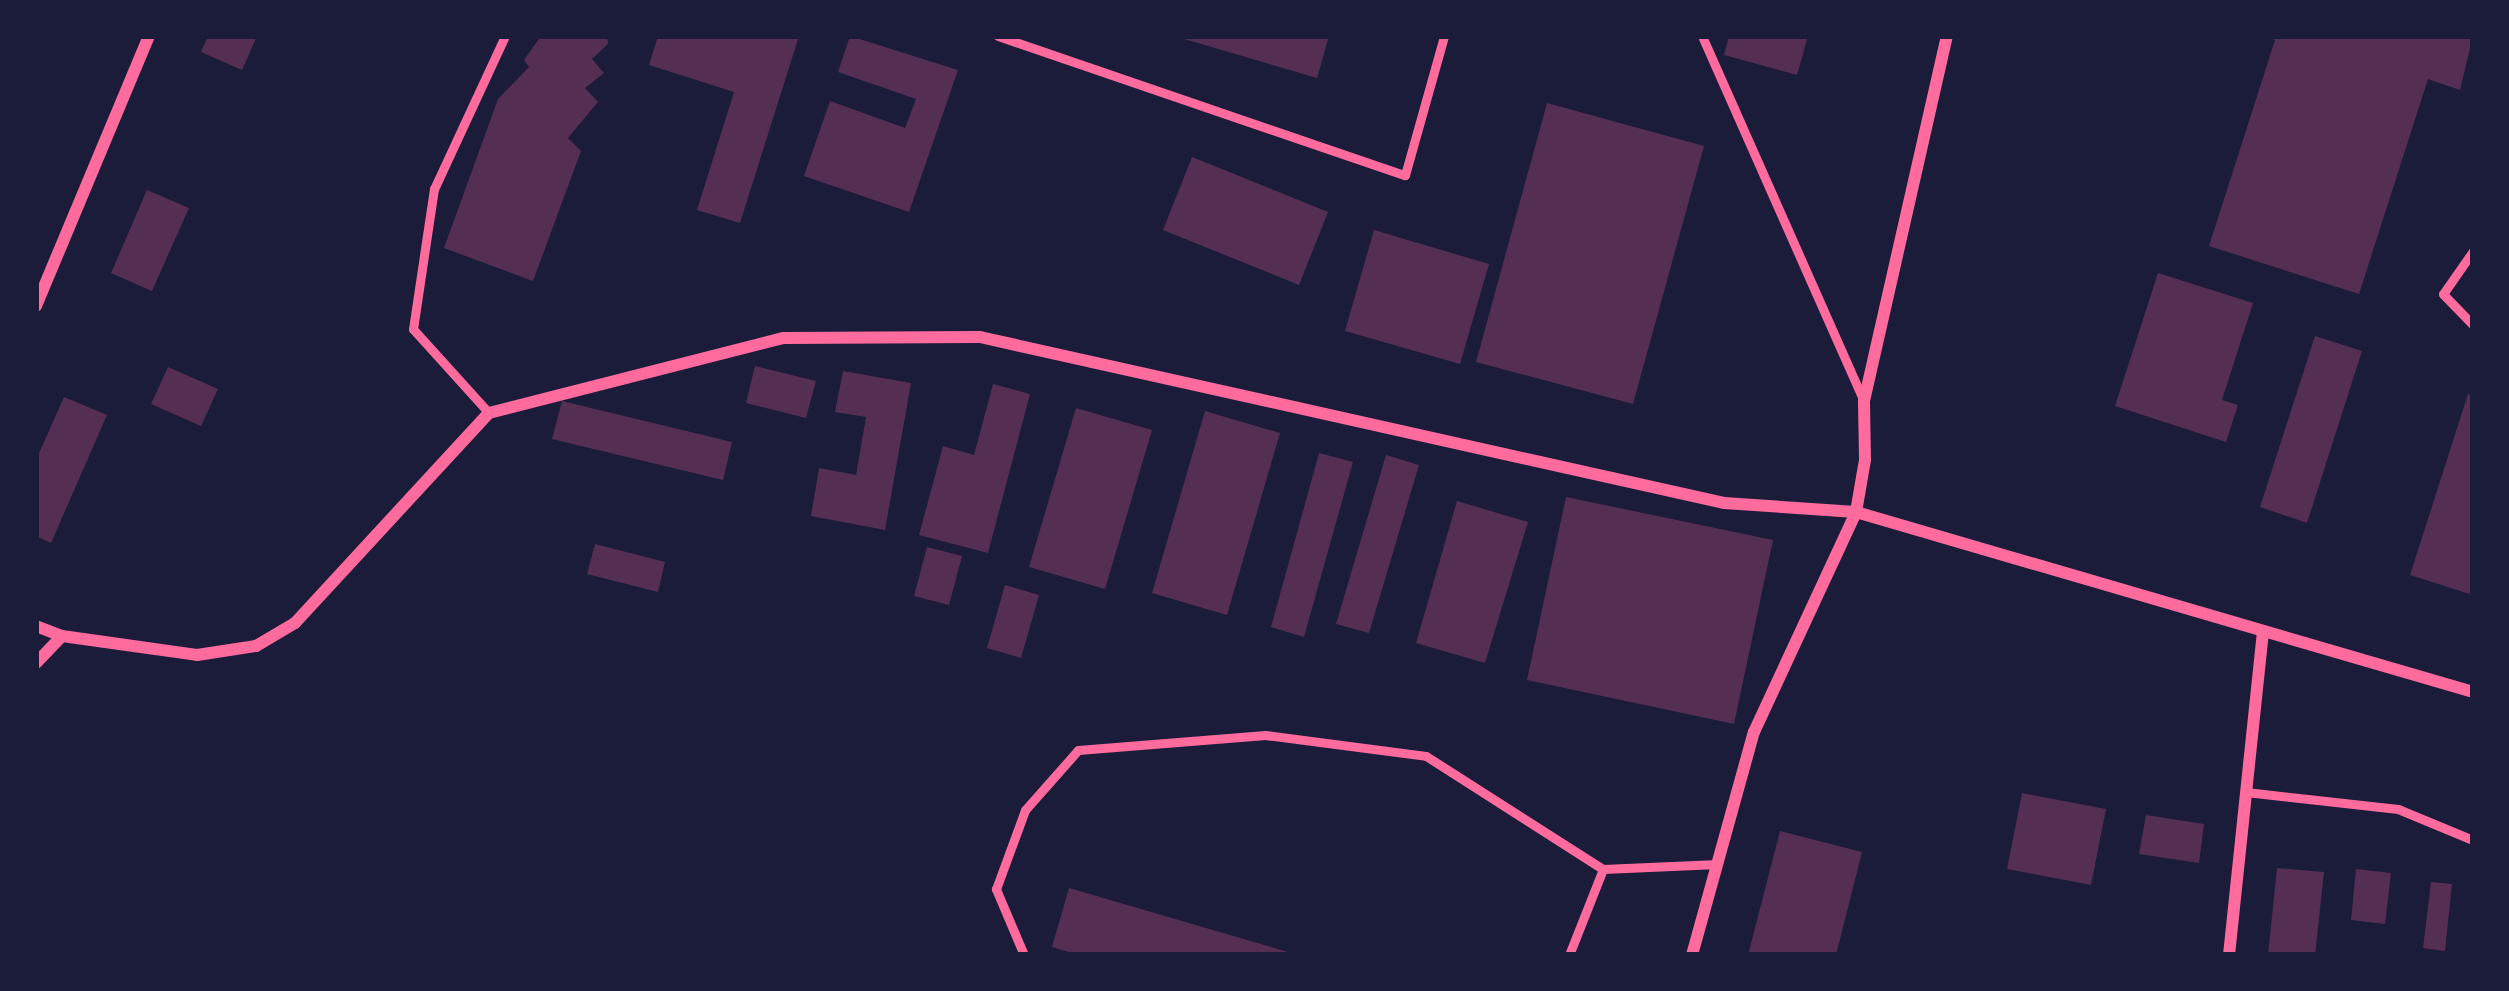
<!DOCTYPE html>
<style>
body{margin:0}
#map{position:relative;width:2509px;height:991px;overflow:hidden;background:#1b1b3a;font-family:Helvetica,sans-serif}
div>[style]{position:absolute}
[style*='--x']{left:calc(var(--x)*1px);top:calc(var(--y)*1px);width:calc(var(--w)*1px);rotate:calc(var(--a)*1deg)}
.building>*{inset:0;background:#542f53}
.service>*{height:9px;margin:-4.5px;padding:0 4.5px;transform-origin:4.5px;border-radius:4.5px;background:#ff6b9d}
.minor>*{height:12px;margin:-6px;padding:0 6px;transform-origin:6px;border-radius:6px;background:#ff6b9d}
span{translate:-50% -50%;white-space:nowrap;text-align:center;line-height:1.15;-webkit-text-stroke:10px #1b1b3a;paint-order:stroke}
.frame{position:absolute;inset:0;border:39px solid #1b1b3a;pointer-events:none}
</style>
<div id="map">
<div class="building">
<div style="clip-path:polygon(208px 36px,257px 36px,242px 70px,201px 52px)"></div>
<div style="clip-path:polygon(541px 36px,607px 36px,608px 44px,592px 59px,604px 73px,585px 88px,598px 102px,568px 138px,581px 151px,533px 281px,444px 248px,498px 99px,529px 67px,524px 60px)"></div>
<div style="clip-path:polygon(658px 36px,799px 36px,740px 223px,697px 210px,734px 92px,649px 65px)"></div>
<div style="clip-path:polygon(850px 36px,958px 70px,909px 212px,804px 176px,830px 101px,905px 128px,916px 99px,838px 72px)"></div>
<div style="clip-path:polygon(1174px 36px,1329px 36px,1317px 78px)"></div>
<div style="clip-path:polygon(1729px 36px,1808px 36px,1797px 75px,1724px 55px)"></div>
<div style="clip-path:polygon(2267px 36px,2473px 36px,2460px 90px,2428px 79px,2359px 294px,2209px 246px,2275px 40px)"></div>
<div style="clip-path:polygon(1547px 103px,1704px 146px,1633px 404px,1476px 362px)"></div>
<div style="clip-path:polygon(1192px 157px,1328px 212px,1299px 285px,1163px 230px)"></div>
<div style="clip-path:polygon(147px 190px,189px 208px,152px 291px,111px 273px)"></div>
<div style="clip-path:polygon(1374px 230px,1489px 264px,1460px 364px,1345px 331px)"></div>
<div style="clip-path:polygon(2158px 273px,2253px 303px,2222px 400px,2238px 405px,2226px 442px,2115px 406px)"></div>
<div style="clip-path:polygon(2315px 336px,2362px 351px,2307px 523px,2260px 507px)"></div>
<div style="clip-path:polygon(755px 366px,816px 381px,806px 418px,746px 403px)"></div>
<div style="clip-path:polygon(168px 367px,218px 389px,201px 426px,151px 404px)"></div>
<div style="clip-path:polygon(843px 371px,911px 383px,885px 530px,811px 516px,819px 468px,856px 475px,866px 417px,835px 412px)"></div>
<div style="clip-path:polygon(993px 384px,1030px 394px,988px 553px,919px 535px,943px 446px,974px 455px)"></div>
<div style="clip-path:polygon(2468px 394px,2473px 396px,2473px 595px,2410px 575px)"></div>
<div style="clip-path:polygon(64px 397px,107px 415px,51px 543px,36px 536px,36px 460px)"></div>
<div style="clip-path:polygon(562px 401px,732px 442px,723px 480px,552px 439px)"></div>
<div style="clip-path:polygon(1076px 408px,1152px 430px,1105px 589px,1029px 567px)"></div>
<div style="clip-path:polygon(1205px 411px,1280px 433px,1227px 615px,1152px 593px)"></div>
<div style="clip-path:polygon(1319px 453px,1353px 462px,1304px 637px,1271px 627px)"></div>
<div style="clip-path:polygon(1386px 455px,1419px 465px,1369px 633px,1336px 624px)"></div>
<div style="clip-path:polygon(1566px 497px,1773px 540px,1734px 724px,1527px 680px)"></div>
<div style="clip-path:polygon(1457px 501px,1528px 522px,1485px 663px,1416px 643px)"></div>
<div style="clip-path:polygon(595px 544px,665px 562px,658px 592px,587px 574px)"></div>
<div style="clip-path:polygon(927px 547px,962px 556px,949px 605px,914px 596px)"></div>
<div style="clip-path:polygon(1005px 585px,1039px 595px,1021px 658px,987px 648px)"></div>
<div style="clip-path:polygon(2022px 793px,2106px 809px,2091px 885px,2007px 869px)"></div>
<div style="clip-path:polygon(2146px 815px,2204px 824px,2199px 863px,2139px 854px)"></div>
<div style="clip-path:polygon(1780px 831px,1862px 852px,1836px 955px,1748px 955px)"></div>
<div style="clip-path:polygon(2277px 868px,2324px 872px,2315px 955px,2268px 955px)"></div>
<div style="clip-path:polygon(2356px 869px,2391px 873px,2385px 924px,2351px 920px)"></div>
<div style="clip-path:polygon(2431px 882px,2452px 884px,2445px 951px,2423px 948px)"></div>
<div style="clip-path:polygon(1069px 888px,1295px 954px,1295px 955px,1079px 955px,1052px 947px)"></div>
</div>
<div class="service">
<div style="--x:998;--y:36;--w:430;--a:18.9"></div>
<div style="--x:1405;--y:175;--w:144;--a:-74.3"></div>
<div style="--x:1702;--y:36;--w:399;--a:66.1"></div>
<div style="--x:2473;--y:251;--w:52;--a:124.9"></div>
<div style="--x:2443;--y:294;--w:43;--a:45.9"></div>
<div style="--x:489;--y:413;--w:113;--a:-132.1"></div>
<div style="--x:413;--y:329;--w:142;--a:-81.5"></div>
<div style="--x:434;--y:189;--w:169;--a:-65.1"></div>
<div style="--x:2246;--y:792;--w:153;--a:6.4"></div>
<div style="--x:2398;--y:809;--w:81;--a:22.5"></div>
<div style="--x:1024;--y:955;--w:72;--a:-113"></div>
<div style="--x:996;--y:889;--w:84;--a:-69.8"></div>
<div style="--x:1025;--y:810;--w:80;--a:-48.5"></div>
<div style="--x:1078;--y:750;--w:188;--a:-4.6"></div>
<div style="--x:1265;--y:735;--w:162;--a:7.4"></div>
<div style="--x:1426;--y:756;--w:210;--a:32.6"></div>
<div style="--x:1569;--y:955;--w:92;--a:-68.4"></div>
<div style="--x:1603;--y:869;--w:115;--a:-2.5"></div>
</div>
<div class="minor">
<div style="--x:36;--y:306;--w:293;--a:-67.3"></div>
<div style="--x:36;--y:626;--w:28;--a:21"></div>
<div style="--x:62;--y:636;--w:136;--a:8"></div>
<div style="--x:197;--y:655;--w:60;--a:-8.7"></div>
<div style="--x:256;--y:646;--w:45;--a:-30.5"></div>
<div style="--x:295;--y:623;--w:286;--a:-47.3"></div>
<div style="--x:489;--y:413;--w:304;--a:-14.3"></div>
<div style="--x:784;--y:338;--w:196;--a:-0.3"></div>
<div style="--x:980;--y:337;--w:762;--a:12.58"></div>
<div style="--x:1724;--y:503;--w:132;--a:3.9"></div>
<div style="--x:1856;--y:512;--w:643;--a:16.26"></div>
<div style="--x:36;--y:663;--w:37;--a:-46"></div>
<div style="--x:1692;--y:955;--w:231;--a:-74.5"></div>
<div style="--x:1754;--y:732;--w:242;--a:-65.1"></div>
<div style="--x:1856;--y:512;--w:53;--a:-80.2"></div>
<div style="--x:1865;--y:460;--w:59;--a:-91"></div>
<div style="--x:1864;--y:401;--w:374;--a:-77.2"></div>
<div style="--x:2229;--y:955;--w:325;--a:-84"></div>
</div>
<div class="frame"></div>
</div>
